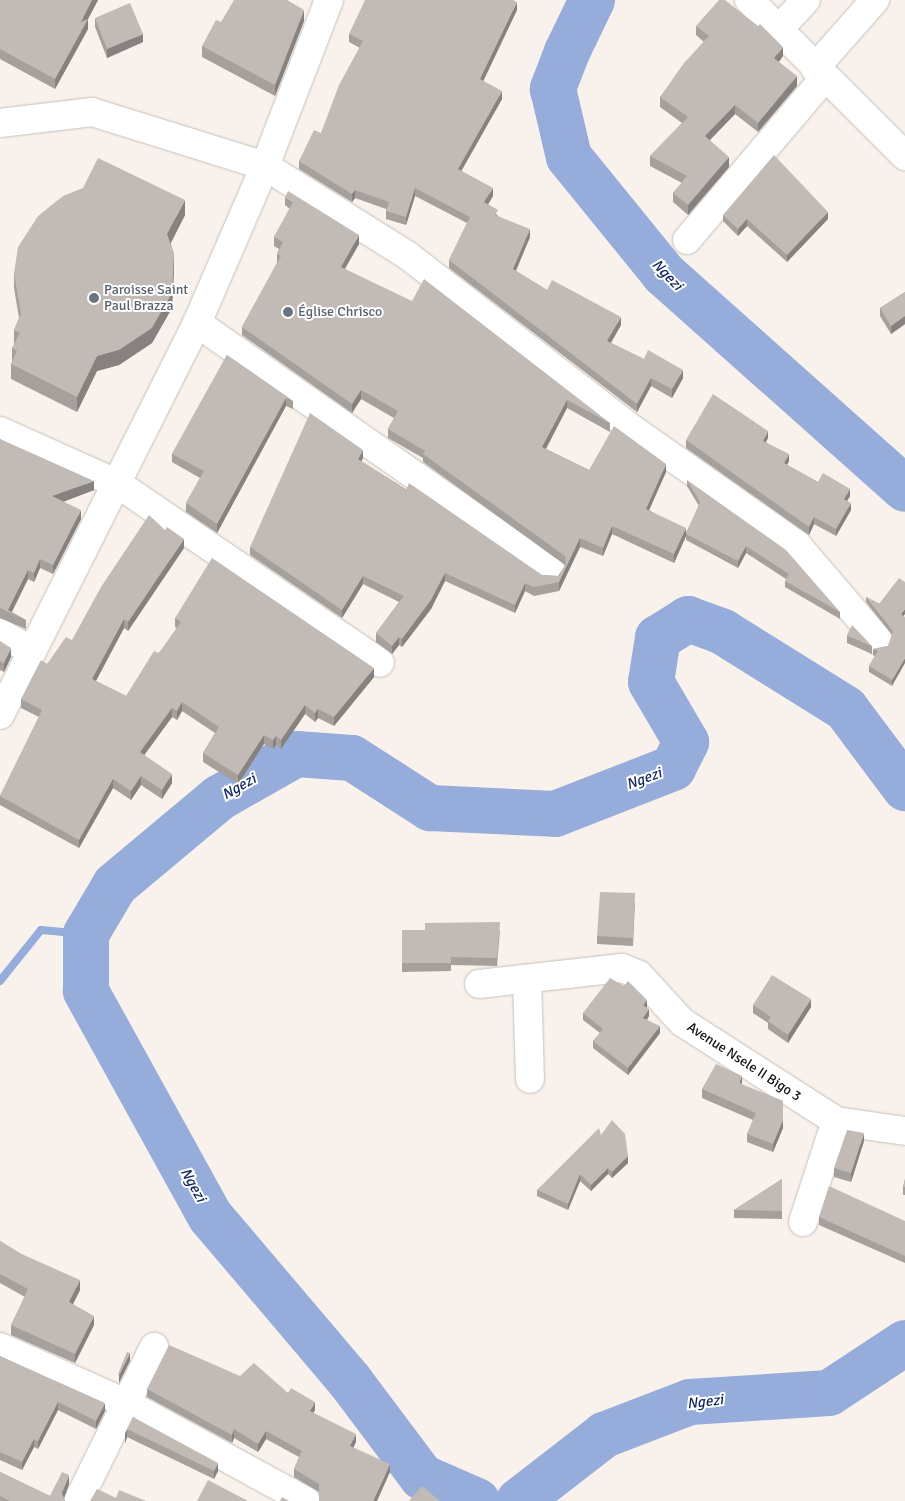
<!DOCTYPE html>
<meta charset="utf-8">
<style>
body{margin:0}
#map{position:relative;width:905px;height:1501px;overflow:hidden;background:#f9f2ec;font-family:Signika,sans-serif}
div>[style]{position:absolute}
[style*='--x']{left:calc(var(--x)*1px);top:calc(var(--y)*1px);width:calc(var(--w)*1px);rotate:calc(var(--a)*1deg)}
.stream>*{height:8px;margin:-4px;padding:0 4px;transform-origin:4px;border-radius:4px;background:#96acda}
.river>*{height:46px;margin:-23px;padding:0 23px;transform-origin:23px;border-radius:23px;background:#96acda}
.roads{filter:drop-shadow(0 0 1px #c6c0ba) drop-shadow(0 0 1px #c6c0ba)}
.minor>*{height:28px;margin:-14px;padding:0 14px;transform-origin:14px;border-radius:14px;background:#fff}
.wall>*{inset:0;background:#a6a09c}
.shaded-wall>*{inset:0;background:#87827f}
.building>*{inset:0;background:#c1bab5}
.dots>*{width:14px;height:14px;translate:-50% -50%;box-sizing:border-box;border:2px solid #fff;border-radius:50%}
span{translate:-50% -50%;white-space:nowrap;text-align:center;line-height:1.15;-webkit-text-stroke:4px #fff;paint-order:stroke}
.worship-label{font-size:14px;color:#5b616d}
.left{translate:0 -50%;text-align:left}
.street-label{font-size:14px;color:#181614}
.water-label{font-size:15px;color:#11265c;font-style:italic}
</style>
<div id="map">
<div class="stream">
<div style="--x:0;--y:981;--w:65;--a:-51.2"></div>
<div style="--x:41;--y:930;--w:45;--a:5.1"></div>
</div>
<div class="river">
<div style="--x:592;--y:0;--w:58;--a:115.7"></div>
<div style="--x:567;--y:52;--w:40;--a:111"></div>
<div style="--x:553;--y:89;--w:70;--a:76.8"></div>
<div style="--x:569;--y:157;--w:151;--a:50.9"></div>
<div style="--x:664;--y:274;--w:323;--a:41.7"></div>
<div style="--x:477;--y:1501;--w:60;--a:-156.4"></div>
<div style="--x:422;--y:1477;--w:120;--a:-126.9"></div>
<div style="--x:350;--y:1381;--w:216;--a:-130.3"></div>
<div style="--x:210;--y:1216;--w:257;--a:-118.9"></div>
<div style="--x:86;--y:991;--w:57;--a:-90"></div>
<div style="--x:86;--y:934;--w:57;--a:-59.4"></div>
<div style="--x:115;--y:885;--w:136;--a:-39.9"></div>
<div style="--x:219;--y:798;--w:89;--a:-29.7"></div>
<div style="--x:296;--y:754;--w:56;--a:4.1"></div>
<div style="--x:352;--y:758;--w:93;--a:32.7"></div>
<div style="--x:430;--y:808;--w:125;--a:2.7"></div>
<div style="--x:555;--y:814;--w:127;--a:-21.3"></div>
<div style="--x:673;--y:768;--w:29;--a:-63"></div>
<div style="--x:686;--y:742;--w:69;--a:-120.3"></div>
<div style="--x:651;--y:682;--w:45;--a:-81"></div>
<div style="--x:658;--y:638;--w:36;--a:-32"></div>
<div style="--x:688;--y:619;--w:37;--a:20"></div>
<div style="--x:723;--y:632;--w:145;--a:32"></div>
<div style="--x:846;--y:709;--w:99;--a:53.2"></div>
<div style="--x:519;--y:1501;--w:108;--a:-37.8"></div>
<div style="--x:604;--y:1435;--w:92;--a:-21"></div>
<div style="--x:690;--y:1402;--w:139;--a:-3.7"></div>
<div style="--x:829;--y:1393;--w:91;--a:-33.3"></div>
</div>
<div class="roads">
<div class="minor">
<div style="--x:749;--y:0;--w:221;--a:45"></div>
<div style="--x:778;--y:30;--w:41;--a:-47"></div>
<div style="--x:815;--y:68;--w:91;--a:-48.6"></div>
<div style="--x:0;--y:123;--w:93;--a:-6.8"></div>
<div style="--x:92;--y:112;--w:181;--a:17.3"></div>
<div style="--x:265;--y:166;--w:168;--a:32.1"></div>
<div style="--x:407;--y:255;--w:288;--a:37.7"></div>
<div style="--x:635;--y:431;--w:198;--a:35.1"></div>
<div style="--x:797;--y:545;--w:125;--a:49.5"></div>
<div style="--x:687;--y:240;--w:214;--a:-49.7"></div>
<div style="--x:197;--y:323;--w:432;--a:35"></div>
<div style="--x:0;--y:431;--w:129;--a:24.2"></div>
<div style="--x:118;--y:484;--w:317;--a:34.3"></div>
<div style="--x:0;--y:633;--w:37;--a:29"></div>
<div style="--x:0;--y:715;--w:439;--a:-63.3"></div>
<div style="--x:197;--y:323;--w:171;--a:-66.6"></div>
<div style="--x:265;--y:166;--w:178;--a:-68.9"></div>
<div style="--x:527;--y:979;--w:100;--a:88.3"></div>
<div style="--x:479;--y:984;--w:144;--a:-6.4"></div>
<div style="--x:622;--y:968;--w:18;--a:22"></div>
<div style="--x:639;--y:975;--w:64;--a:47.5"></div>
<div style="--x:682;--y:1022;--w:183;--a:32.7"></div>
<div style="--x:836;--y:1121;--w:70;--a:8.2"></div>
<div style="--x:803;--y:1222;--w:106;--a:-71.9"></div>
<div style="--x:0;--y:1347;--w:138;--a:24"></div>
<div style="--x:126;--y:1403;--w:205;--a:28.6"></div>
<div style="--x:78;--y:1501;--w:172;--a:-63.7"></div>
</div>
</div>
<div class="wall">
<div style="clip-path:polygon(0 0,98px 0,88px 19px,88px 29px,55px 89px,0 59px)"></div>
<div style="clip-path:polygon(517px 10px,483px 81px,502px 99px,461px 171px,493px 196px,488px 204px,498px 216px,530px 237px,516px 271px,547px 290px,621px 325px,611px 343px,683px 378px,672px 398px,651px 386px,637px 412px,449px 268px,449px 260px,467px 223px,415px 196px,406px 225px,386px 219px,386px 209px,355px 198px,352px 202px,299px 169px,299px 161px,321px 133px,360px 48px,349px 42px,349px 34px)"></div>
<div style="clip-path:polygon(95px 18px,143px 42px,107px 58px,95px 27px)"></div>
<div style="clip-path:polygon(304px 21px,275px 96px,202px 57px,202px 46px,221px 22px)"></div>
<div style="clip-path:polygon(696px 26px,783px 56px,779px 62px,797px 86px,758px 132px,735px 114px,710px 140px,729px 167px,688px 215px,673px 202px,673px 193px,682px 183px,650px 166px,650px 156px,682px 123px,660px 107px,660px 97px,704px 42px,696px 35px)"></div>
<div style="clip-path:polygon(285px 197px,359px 244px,345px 269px,610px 423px,610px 432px,567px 408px,546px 449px,589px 470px,666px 472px,649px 510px,686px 533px,699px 506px,687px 486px,687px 480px,840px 612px,840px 619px,785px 587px,785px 581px,786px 579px,746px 553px,738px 568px,686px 540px,686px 536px,674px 563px,612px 534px,603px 556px,580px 547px,559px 591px,534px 596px,525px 591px,515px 613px,445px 581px,431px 609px,402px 647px,399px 645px,392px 654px,376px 642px,376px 633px,399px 602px,363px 584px,342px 618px,250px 555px,250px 547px,363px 458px,361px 461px,542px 575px,558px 576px,565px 566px,565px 565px,423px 462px,423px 458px,388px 438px,388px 429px,394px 418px,361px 399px,352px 413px,242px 335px,242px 327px,277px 263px,277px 254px,279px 249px,274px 246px,274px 237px,290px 209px,285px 205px)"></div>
<div style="clip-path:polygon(185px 215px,171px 243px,174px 268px,172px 308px,152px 343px,119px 365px,97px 371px,77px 412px,11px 379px,11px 364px,12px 362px,12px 348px,14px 345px,14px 330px,19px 318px,14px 288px,14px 273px)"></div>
<div style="clip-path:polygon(723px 215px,828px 219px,787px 262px,747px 226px,738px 236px,723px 221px)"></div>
<div style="clip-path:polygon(905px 292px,905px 324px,891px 334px,880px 316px,880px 308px)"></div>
<div style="clip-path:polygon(227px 355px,293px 401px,293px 409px,286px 406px,217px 533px,186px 512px,186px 503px,200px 478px,172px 462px,172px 454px)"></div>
<div style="clip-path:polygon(768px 438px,766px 442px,789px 461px,787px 465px,818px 482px,850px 496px,847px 501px,851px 510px,836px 536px,814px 524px,809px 535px,686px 448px,686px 440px)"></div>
<div style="clip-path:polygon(0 439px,94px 490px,63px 502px,81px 519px,53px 574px,40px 568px,34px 582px,28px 579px,12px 612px,26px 620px,26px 629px,0 618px)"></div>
<div style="clip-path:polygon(184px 548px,128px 631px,124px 628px,96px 681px,126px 696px,159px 653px,177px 628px,175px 627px,175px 618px,374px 677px,334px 726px,318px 718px,315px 722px,305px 714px,281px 749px,276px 745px,273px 749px,264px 744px,238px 784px,203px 762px,203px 753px,215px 733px,182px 711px,177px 720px,172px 717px,144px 755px,172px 783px,162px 799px,141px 785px,131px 800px,113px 788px,79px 848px,0 805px,0 796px,39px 717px,21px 708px,21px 699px,47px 664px,72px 640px)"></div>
<div style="clip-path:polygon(866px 597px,904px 616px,892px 686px,869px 672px,869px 666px,875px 656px,873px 655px,873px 649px,888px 646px,892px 635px,866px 602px)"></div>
<div style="clip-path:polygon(847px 635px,872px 646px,872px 654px,847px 643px)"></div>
<div style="clip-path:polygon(0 641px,11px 657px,4px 672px,0 670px)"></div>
<div style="clip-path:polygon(635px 902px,633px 946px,597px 944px,597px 936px)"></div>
<div style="clip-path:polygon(402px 930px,500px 930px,497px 966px,451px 965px,451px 971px,402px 972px)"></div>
<div style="clip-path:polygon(753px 1005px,811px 1007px,788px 1043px,768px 1029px,768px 1023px,753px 1013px)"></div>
<div style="clip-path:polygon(647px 1007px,647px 1008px,649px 1016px,647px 1020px,660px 1033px,628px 1075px,593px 1048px,593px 1041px,600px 1033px,583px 1020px,583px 1013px)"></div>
<div style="clip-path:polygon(742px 1085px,783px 1101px,783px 1128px,773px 1152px,747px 1142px,747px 1134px,753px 1120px,702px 1098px,702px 1089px)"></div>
<div style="clip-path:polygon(601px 1135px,628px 1163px,612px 1178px,608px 1174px,591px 1191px,580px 1181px,568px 1210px,537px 1196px,537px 1190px)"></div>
<div style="clip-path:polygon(864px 1141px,851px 1182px,834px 1177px,834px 1168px)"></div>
<div style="clip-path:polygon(782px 1179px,782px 1219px,734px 1218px,734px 1210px)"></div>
<div style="clip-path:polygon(905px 1179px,905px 1195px,903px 1195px,903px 1187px)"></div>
<div style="clip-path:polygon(819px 1217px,905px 1221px,905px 1263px,819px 1225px)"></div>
<div style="clip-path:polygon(0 1241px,80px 1290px,73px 1304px,94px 1325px,75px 1363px,11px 1335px,11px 1325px,25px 1297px,0 1283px)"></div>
<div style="clip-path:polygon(0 1356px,105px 1411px,96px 1429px,58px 1410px,38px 1449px,34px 1447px,22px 1470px,0 1460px)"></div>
<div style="clip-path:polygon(240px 1376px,288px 1393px,315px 1410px,313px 1413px,356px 1442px,353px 1447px,390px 1472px,319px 1501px,319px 1492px,294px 1477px,294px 1469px,299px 1457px,266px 1439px,258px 1452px,234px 1438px,232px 1443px,147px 1397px,147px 1389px)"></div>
<div style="clip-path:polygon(133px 1417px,218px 1471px,214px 1479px,127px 1437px,125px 1443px,125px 1434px)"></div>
<div style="clip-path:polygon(0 1472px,50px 1496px,69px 1484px,64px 1498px,65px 1501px,0 1501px)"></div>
</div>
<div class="shaded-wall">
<div style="clip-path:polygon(92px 0,98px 0,81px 32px,81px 22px)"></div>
<div style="clip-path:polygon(517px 2px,517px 10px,480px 88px,480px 79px)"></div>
<div style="clip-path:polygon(304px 10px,304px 21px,275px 96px,275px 85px)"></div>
<div style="clip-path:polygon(88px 19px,88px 29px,55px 89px,55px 79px)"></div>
<div style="clip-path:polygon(143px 34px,143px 42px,107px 58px,107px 49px)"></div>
<div style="clip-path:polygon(783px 47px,783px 56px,774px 68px,774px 58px)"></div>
<div style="clip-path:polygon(797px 76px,797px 86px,758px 132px,758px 123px)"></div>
<div style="clip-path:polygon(502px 91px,502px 99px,458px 177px,458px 169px)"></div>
<div style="clip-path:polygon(735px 105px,735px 114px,705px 145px,705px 136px)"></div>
<div style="clip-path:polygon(729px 157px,729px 167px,688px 215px,688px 205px)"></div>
<div style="clip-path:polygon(415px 188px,415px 196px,406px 225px,406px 217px)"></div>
<div style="clip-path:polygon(493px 188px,493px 196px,484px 211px,484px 202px)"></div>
<div style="clip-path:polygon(355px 190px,355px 198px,352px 202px,352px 194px)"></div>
<div style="clip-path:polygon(185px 200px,185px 215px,167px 250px,167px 234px)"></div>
<div style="clip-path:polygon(828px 212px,828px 219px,787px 262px,787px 255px)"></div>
<div style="clip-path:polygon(747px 219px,747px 226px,738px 236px,738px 229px)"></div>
<div style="clip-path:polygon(530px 229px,530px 237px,513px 277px,513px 269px)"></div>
<div style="clip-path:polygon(359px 235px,359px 244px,341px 275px,341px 267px)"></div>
<div style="clip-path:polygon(174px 253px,174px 268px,172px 308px,152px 343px,119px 365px,97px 371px,77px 412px,77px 397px,97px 356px)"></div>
<div style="clip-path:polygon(905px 316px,905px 324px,891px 334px,891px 326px)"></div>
<div style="clip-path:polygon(621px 317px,621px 325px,607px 349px,607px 341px)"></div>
<div style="clip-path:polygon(683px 370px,683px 378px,672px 398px,672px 389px)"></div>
<div style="clip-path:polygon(651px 378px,651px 386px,637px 412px,637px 404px)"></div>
<div style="clip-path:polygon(361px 390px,361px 399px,352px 413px,352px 404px)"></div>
<div style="clip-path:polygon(286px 398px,286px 406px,217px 533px,217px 524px)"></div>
<div style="clip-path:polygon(567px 400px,567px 408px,542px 456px,542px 447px)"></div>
<div style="clip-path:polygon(768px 431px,768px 438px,763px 448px,763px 441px)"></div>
<div style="clip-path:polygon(363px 450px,363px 458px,358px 468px,358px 459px)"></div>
<div style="clip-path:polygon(789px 454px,789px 461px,784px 470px,784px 463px)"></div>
<div style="clip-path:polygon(666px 464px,666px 472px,646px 517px,646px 509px)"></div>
<div style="clip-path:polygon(94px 481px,94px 490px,52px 506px,52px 496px)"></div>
<div style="clip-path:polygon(850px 489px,850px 496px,844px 506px,844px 499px)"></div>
<div style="clip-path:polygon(851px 503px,851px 510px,836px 536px,836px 529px)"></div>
<div style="clip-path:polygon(81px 510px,81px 519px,53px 574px,53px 565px)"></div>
<div style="clip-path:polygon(814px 517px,814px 524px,809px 535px,809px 527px)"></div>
<div style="clip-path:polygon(612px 526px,612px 534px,603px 556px,603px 548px)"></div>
<div style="clip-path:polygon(686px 528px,686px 536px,674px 563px,674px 554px)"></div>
<div style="clip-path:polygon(580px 538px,580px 547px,559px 591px,559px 582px)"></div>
<div style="clip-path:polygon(184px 539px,184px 548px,128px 631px,128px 622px)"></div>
<div style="clip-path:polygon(746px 546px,746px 553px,738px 568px,738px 561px)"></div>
<div style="clip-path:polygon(40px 559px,40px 568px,34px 582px,34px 573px)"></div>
<div style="clip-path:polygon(28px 570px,28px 579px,11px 613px,8px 610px)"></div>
<div style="clip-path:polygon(445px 573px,445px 581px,431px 609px,402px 647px,402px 639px)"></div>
<div style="clip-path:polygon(363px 576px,363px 584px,342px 618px,342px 610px)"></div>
<div style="clip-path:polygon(525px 583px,525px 591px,515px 613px,515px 605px)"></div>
<div style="clip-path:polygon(905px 609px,905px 614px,901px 620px,901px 614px)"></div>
<div style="clip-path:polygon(124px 619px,124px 628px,92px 688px,92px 679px)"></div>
<div style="clip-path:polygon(399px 637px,399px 645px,392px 654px,392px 646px)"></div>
<div style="clip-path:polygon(11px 648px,11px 657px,4px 672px,4px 663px)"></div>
<div style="clip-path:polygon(905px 658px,905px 663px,892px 686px,892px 680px)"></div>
<div style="clip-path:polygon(374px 668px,374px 677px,334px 726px,334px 717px)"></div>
<div style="clip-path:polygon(182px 702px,182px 711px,177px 720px,177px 711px)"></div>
<div style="clip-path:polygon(305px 705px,305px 714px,281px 749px,281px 740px)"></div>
<div style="clip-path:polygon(172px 708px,172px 717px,140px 761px,140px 752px)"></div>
<div style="clip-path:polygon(318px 709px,318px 718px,315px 722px,315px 713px)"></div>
<div style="clip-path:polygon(264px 735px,264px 744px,238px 784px,238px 775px)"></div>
<div style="clip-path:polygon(276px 736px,276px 745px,273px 749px,273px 740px)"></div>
<div style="clip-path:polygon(172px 774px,172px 783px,162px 799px,162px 790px)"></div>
<div style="clip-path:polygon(141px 776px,141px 785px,131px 800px,131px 791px)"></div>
<div style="clip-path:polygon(113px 779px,113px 788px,79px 848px,79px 840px)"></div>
<div style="clip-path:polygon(811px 999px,811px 1007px,788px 1043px,788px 1035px)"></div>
<div style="clip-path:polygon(647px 1000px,647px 1007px,643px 1012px,643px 1005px)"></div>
<div style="clip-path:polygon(649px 1009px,649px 1016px,643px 1025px,643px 1018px)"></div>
<div style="clip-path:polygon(660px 1026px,660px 1033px,628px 1075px,628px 1068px)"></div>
<div style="clip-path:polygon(742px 1076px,742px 1084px,739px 1083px)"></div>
<div style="clip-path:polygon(783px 1120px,783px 1128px,773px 1152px,773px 1144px)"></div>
<div style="clip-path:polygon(864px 1133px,864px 1141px,851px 1182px,851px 1173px)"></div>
<div style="clip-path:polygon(628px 1156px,628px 1163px,612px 1178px,612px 1172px)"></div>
<div style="clip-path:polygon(608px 1168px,608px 1174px,591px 1191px,591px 1185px)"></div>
<div style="clip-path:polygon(580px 1174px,580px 1181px,568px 1210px,568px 1204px)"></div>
<div style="clip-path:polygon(80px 1280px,80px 1290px,69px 1312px,69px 1302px)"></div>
<div style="clip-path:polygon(94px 1316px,94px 1325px,75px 1363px,75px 1354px)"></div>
<div style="clip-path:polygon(130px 1353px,130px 1361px,119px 1383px,119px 1375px)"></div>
<div style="clip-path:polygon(58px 1402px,58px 1410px,38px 1449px,38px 1441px)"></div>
<div style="clip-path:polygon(315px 1402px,315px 1410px,310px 1419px,310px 1411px)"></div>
<div style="clip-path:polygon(105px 1403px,105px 1411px,96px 1429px,96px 1421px)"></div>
<div style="clip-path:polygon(127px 1429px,127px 1437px,125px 1443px,125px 1434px)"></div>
<div style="clip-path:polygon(234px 1429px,234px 1438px,232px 1443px,232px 1435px)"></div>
<div style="clip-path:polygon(266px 1431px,266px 1439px,258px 1452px,258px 1444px)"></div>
<div style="clip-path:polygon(356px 1434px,356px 1442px,350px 1454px,350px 1446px)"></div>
<div style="clip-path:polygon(34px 1439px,34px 1447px,22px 1470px,22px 1462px)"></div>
<div style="clip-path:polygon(218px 1463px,218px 1471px,214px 1479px,214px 1471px)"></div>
<div style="clip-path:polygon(390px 1464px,390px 1472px,377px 1501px,373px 1501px)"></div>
<div style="clip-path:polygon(69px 1475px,69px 1484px,63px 1501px,62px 1493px)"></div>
</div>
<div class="building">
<div style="clip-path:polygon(0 0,92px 0,81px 22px,88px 19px,55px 79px,0 49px)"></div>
<div style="clip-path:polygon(234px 0,287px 0,304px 10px,275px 85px,202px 46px,216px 20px,221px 22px)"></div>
<div style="clip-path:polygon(365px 0,513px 0,517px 2px,480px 79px,502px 91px,458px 169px,493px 188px,484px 202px,498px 210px,495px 215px,530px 229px,513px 269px,547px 290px,552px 280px,621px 317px,607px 341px,644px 359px,648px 350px,683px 370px,672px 389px,651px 378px,637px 404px,449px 260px,470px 217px,415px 188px,406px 217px,386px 211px,389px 202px,355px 190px,352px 194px,299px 161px,314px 130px,321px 133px,339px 85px,363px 41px,349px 34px)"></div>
<div style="clip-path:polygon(719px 0,725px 0,758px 26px,760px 24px,783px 47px,774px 58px,797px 76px,758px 123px,735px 105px,705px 136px,729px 157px,688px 205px,673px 193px,687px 176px,650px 156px,688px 117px,660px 97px,684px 63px,709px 36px,696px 26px)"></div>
<div style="clip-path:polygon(130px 3px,143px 34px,107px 49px,95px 18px)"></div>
<div style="clip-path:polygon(774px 155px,828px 212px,787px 255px,747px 219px,738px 229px,723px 215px)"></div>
<div style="clip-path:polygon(98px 158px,185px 200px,167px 234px,174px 253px,172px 293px,152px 328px,119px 350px,97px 356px,77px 397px,11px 364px,17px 351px,12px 348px,20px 333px,14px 330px,21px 314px,14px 273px,18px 247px,38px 216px,63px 196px,83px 188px)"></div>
<div style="clip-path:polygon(288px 191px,359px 235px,341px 267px,412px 301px,424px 279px,610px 423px,567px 400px,542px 447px,589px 470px,614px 426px,666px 464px,646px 509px,686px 528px,674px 554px,612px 526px,603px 548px,580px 538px,559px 582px,534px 587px,525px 583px,515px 605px,445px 573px,431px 600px,402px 639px,399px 637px,392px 646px,376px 633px,404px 596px,363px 576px,342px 610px,250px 547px,310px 413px,363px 450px,358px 459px,406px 490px,409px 483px,542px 575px,558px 576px,566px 564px,565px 556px,423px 454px,425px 451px,388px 429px,398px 411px,361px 390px,352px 404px,242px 327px,281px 256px,277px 254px,283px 242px,274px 237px,293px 202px,285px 197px)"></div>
<div style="clip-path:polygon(905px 292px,905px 316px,891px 326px,880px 308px)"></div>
<div style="clip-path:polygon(227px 355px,293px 401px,286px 398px,217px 524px,186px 503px,204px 471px,172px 454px)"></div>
<div style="clip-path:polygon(713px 394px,768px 431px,763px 441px,789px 454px,784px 463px,818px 482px,823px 473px,850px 489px,844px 499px,851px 503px,836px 529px,814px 517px,809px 527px,686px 440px)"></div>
<div style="clip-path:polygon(0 439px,94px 481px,52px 496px,81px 510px,53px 565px,40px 559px,34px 573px,28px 570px,8px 610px,26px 620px,0 608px)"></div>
<div style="clip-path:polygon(687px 480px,786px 550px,840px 612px,785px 581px,789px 574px,746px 546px,738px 561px,686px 534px,700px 502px)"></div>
<div style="clip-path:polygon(149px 515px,165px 530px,167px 527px,184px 539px,128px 622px,124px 619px,92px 679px,126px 696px,154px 651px,159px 653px,181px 622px,175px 618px,212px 558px,374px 668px,334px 717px,318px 709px,315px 713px,305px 705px,281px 740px,276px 736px,273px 740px,264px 735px,238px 775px,203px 753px,219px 727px,182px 702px,177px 711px,172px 708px,140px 752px,172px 774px,162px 790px,141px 776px,131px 791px,113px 779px,79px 840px,0 796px,42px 710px,21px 699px,41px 660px,47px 664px,66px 637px,72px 640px,101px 587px)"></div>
<div style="clip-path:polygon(899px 578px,905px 582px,905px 609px,901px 614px,905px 617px,905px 658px,892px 680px,869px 666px,878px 651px,873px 649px,888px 646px,893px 631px,866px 597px,879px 604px)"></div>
<div style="clip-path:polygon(852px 625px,872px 646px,847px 635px)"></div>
<div style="clip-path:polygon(0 641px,11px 648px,4px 663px,0 661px)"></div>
<div style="clip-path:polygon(600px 892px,635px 893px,633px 938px,597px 936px)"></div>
<div style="clip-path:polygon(500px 922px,497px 958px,451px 957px,451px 963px,402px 963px,402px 930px,425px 930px,425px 923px)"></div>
<div style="clip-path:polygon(772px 975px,811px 999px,788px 1035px,768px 1021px,771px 1017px,753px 1005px)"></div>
<div style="clip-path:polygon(610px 978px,624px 986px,628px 981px,647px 1000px,643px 1005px,649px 1009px,643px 1018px,660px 1026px,628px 1068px,593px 1041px,603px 1029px,583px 1013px)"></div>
<div style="clip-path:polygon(716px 1064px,742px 1076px,739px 1083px,783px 1101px,783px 1120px,773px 1144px,747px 1134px,756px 1113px,702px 1089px)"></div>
<div style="clip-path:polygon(612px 1120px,625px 1134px,628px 1156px,612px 1172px,608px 1168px,591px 1185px,580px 1174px,568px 1204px,537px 1190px,599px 1128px,601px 1135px)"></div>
<div style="clip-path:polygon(847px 1130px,864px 1133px,851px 1173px,834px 1168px)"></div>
<div style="clip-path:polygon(782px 1179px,782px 1211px,734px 1210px)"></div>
<div style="clip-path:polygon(905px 1179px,905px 1187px,903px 1187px)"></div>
<div style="clip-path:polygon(829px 1186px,905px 1221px,905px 1256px,819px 1217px)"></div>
<div style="clip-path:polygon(0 1241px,17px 1252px,80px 1280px,69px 1302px,94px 1316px,75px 1354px,11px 1325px,28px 1289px,0 1274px)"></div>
<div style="clip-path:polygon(169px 1345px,240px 1376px,254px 1363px,288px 1393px,291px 1388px,315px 1402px,310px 1411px,356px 1434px,350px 1446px,390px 1464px,373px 1501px,319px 1501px,319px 1484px,294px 1469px,302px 1451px,266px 1431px,258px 1444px,234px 1429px,232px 1435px,147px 1389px)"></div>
<div style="clip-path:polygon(127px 1352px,130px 1353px,119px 1375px,118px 1374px)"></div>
<div style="clip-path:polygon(0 1356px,105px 1403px,96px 1421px,58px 1402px,38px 1441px,34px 1439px,22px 1462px,0 1452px)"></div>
<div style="clip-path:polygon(133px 1417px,218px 1463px,214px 1471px,127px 1429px)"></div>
<div style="clip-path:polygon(0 1472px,50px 1496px,62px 1472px,69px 1475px,62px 1493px,65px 1501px,10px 1501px,0 1496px)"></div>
<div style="clip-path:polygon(208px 1480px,248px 1501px,197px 1501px)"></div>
<div style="clip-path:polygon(422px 1486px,440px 1501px,409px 1501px)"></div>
<div style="clip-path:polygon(97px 1489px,116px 1498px,119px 1490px,146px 1501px,90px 1501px)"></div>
<div style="clip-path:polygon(282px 1497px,289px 1501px,280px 1501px)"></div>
</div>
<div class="dots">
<div style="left:94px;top:298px;background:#6b7280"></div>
<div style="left:288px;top:312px;background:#6b7280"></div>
</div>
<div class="worship-label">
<span class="left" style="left:104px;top:298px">Paroisse Saint<br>Paul Brazza</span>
<span class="left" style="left:298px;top:312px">Église Chrisco</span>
</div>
<div class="street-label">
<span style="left:744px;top:1062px;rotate:33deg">Avenue Nsele II Bigo 3</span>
</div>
<div class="water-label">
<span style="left:667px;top:275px;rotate:46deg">Ngezi</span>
<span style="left:644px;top:779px;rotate:-21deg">Ngezi</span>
<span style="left:239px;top:787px;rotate:-30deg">Ngezi</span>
<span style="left:193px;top:1185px;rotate:61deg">Ngezi</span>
<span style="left:705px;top:1402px;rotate:-7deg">Ngezi</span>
</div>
</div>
